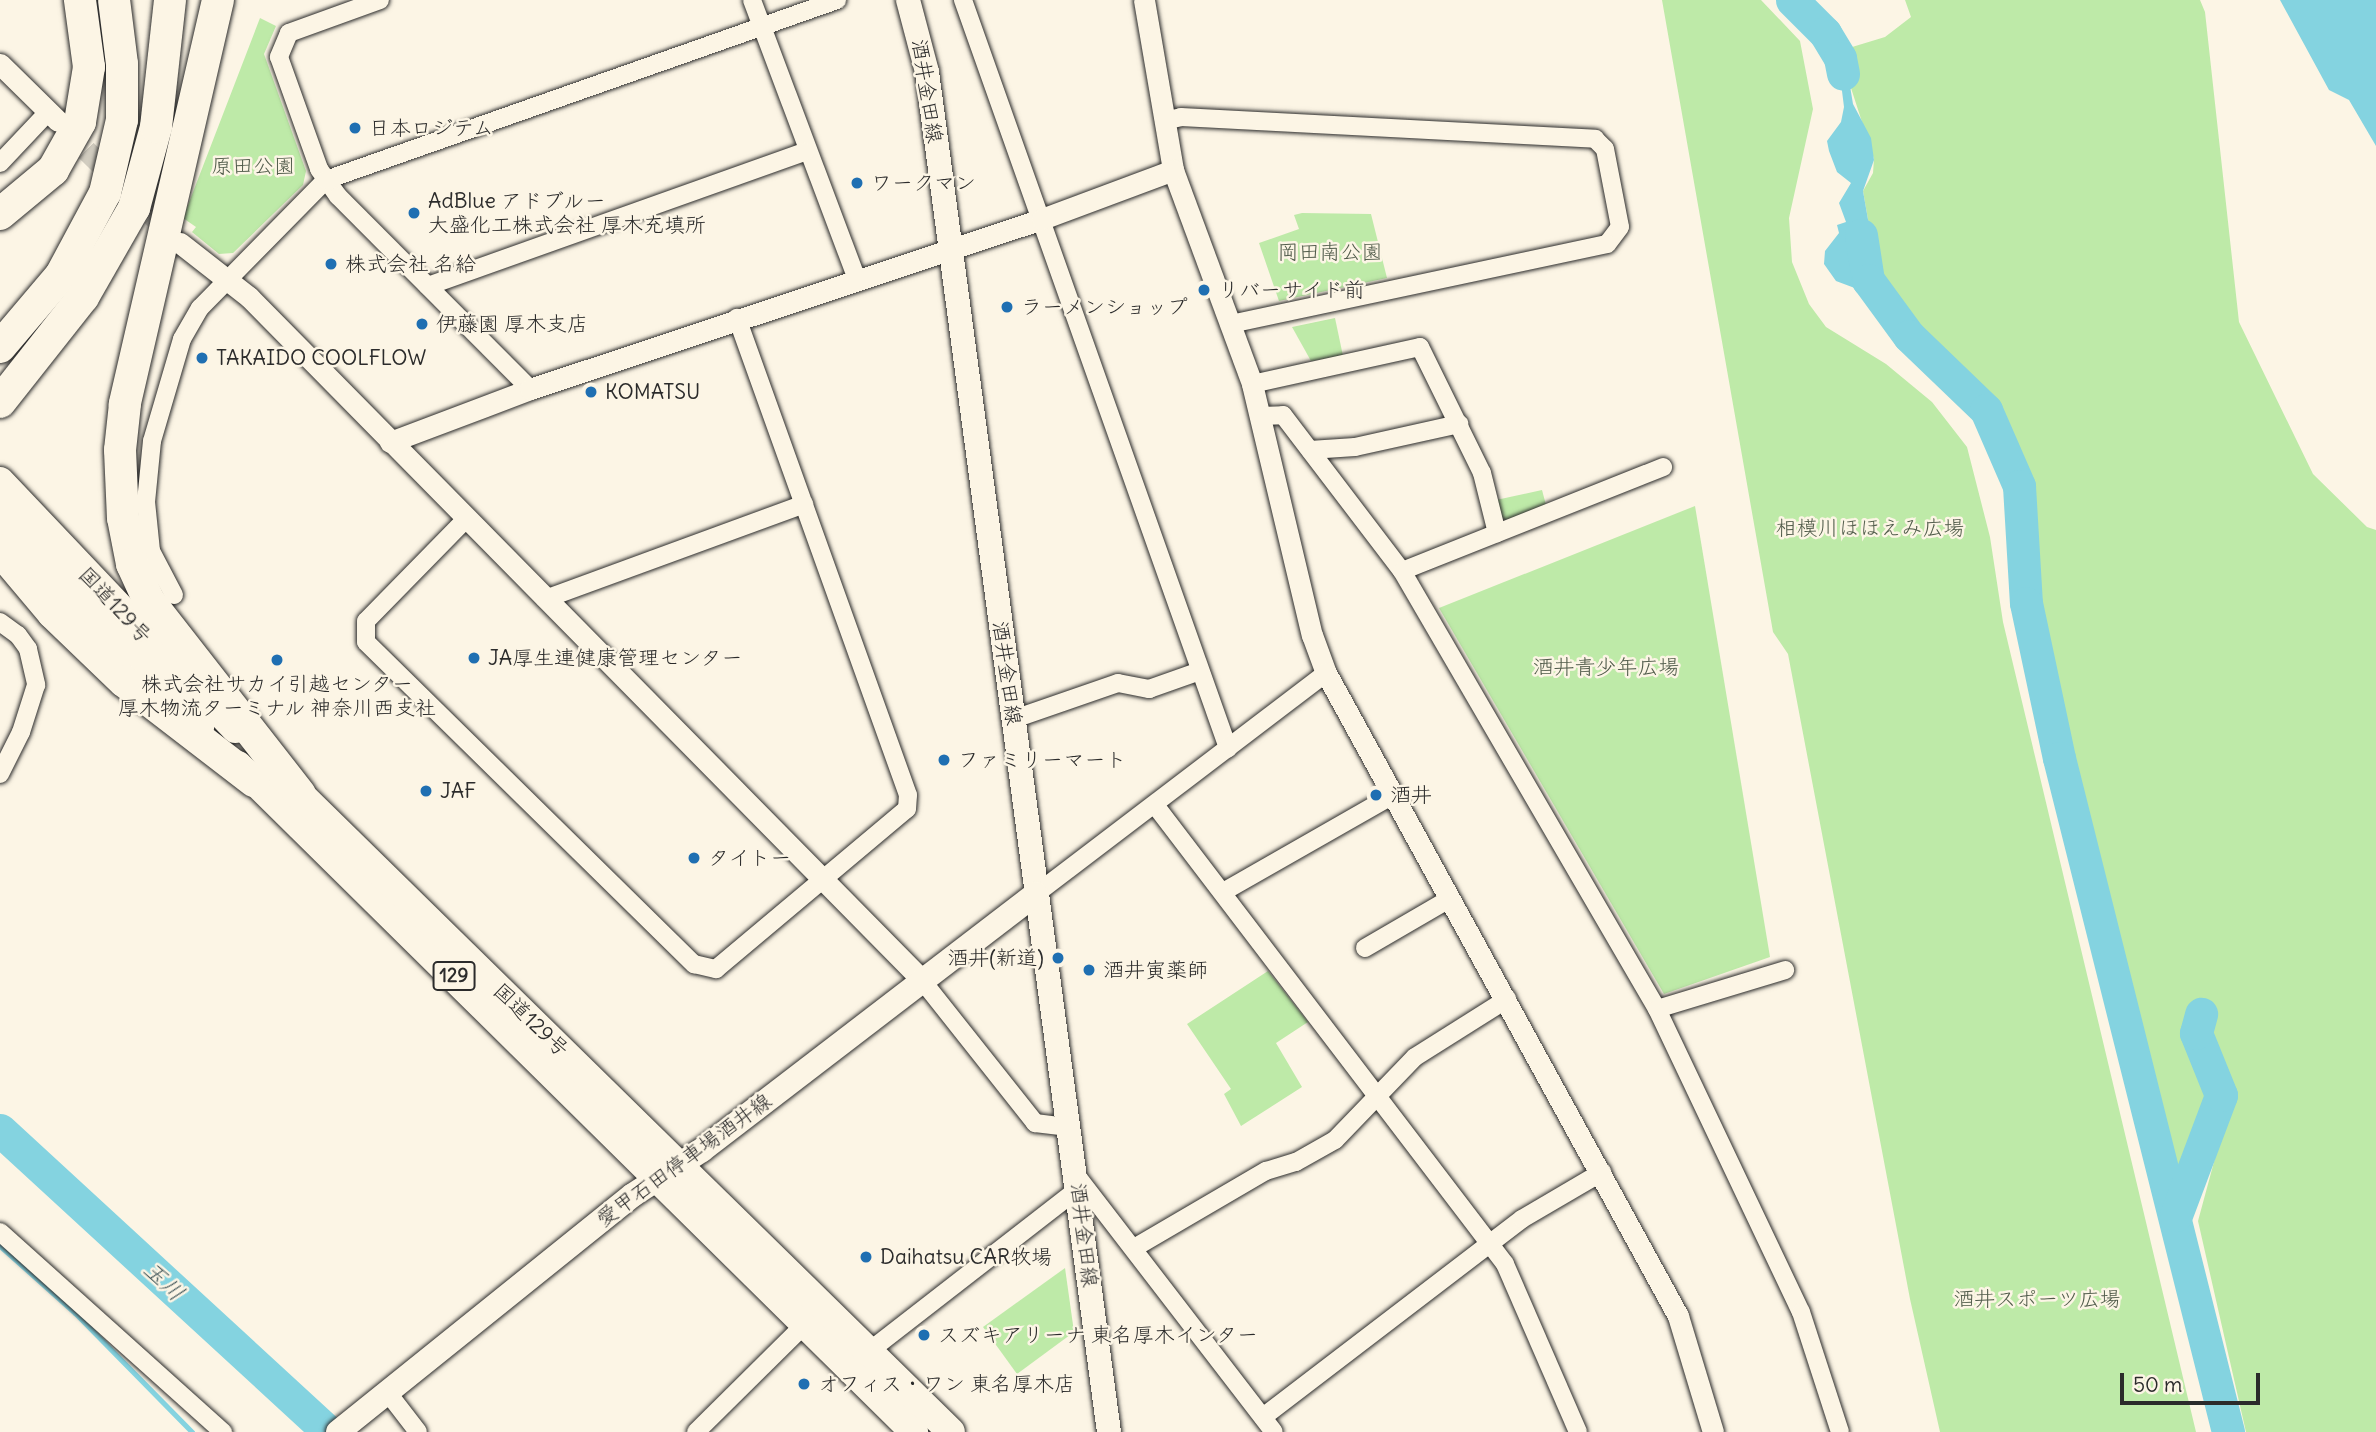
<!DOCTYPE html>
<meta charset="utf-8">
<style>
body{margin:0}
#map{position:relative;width:2376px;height:1432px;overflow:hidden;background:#fcf5e5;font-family:Delius,"Klee One",sans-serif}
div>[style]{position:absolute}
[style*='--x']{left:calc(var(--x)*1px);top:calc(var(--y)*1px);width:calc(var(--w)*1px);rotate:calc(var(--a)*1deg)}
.green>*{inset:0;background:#beeaa8}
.water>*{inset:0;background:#84d3e0}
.stream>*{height:5px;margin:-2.5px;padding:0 2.5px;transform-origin:2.5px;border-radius:2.5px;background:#84d3e0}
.river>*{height:33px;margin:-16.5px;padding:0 16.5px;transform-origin:16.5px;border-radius:16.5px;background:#84d3e0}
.tertiary-tunnel>*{height:21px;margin-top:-10.5px;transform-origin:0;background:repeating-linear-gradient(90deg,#d2cdc0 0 21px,transparent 0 31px)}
.roads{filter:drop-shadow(0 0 2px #2b2b2b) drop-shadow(0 0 2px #2b2b2b)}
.minor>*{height:18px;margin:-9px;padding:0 9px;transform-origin:9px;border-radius:9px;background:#fcf5e5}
.tertiary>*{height:21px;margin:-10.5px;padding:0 10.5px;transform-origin:10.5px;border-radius:10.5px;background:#fcf5e5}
.secondary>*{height:24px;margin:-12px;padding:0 12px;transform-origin:12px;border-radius:12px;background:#fcf5e5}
.trunk>*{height:28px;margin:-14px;padding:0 14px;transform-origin:14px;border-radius:14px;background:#fcf5e5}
.motorway>*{height:32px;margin:-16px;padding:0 16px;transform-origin:16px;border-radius:16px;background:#fcf5e5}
.dots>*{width:19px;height:19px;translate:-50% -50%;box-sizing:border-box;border:4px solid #fcf5e5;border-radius:50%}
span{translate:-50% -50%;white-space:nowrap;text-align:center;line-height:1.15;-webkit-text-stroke:5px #fcf5e5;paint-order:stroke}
.shield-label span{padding:2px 5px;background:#fcf5e5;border:2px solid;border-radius:5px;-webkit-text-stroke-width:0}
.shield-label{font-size:19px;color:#2b2b2b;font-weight:700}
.street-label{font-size:21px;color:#2b2b2b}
.poi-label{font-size:21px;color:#2b2b2b}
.left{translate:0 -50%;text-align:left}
.right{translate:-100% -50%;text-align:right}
.park-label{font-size:21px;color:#505b4a}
.water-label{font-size:23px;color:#415558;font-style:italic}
.scale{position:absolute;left:2120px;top:1373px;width:140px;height:32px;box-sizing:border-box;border:4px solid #2b2b2b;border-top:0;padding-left:9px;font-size:21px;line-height:24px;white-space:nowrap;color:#2b2b2b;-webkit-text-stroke:5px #fcf5e5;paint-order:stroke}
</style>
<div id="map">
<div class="green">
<div style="clip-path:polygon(1662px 0,1761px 0,1800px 41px,1813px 109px,1789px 218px,1792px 262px,1809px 304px,1826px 327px,1886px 364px,1932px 402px,1967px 447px,1990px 537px,2003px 622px,2196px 1432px,1940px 1432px,1910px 1299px,1788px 654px,1773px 632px)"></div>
<div style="clip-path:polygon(1905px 0,2200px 0,2205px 12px,2239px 322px,2313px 474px,2367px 527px,2376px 530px,2376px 1432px,2246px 1432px,2198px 1221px,2231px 1099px,2202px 1036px,2201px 1014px,2191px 1010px,2199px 1067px,2213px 1098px,2180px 1186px,2166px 1167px,2057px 724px,2025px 577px,2019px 502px,1981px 426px,1909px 349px,1917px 328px,1904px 302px,1870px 273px,1873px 248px,1863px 191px,1873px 173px,1874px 159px,1839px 51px,1885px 37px,1911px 17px)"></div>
<div style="clip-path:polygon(260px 18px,276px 26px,264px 54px,306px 171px,303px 185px,233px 253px,219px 254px,192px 232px,196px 227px,183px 218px)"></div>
<div style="clip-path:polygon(1302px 213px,1371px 214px,1387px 278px,1279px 301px,1259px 243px,1299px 229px,1294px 215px)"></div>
<div style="clip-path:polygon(1335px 318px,1343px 356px,1311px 361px,1292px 327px)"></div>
<div style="clip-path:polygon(1542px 490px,1546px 505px,1507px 520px,1500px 517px,1496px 500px)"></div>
<div style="clip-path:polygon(1695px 506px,1770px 957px,1664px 994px,1439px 608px)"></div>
<div style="clip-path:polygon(1268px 971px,1308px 1022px,1276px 1043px,1302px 1087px,1241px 1126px,1224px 1094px,1231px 1089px,1187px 1024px)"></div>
<div style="clip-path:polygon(1065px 1268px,1074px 1332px,1017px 1374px,983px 1327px)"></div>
</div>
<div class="water">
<div style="clip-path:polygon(2280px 0,2376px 0,2376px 146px,2349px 100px,2329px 90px)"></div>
<div style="clip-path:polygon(1825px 33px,1836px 44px,1847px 68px,1853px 104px,1871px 138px,1874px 160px,1863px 191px,1873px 248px,1870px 273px,1860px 290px,1836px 281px,1824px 264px,1825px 251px,1839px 233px,1837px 225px,1846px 222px,1839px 203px,1851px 183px,1837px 172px,1829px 151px,1827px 141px,1841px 122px,1844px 107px,1838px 59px,1821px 41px)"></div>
</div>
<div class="stream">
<div style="--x:0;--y:1246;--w:101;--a:41.8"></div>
<div style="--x:75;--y:1313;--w:167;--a:45.5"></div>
</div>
<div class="river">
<div style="--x:1792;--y:0;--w:47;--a:45"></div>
<div style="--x:1825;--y:33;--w:29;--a:59"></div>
<div style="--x:1840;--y:58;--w:16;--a:79"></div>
<div style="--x:1861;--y:235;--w:46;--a:81.2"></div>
<div style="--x:1868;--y:280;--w:69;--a:53.8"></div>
<div style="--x:1909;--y:336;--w:107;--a:43.9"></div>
<div style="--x:1986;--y:410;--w:83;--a:66.5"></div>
<div style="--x:2019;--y:486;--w:117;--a:86.6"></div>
<div style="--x:2026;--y:603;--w:158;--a:78"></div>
<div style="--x:2059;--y:758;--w:695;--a:75.92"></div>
<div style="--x:0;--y:1130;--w:446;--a:42.6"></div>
<div style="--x:2176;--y:1215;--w:128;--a:-69.4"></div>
<div style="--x:2221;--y:1095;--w:67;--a:-112"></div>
<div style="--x:2196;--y:1033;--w:20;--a:-75"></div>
</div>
<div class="tertiary-tunnel">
<div style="--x:64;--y:128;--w:153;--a:44.7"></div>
</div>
<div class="roads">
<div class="minor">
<div style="--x:380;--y:0;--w:97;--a:160.1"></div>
<div style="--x:289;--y:33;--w:26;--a:113"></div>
<div style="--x:279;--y:57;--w:119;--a:70.3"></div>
<div style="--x:319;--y:169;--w:33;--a:55"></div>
<div style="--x:338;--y:196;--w:272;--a:45.1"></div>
<div style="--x:752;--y:0;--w:299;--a:69.4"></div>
<div style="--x:963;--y:0;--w:794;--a:70.49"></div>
<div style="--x:1164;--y:121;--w:17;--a:-13"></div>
<div style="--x:1181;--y:117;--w:415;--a:3"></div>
<div style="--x:1595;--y:139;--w:14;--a:45"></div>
<div style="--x:1605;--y:149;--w:79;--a:79.1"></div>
<div style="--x:1620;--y:227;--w:21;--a:127"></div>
<div style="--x:1607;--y:244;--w:383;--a:168"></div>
<div style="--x:0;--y:163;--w:70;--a:-46.7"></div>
<div style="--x:428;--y:286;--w:400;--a:-19.6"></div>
<div style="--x:1252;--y:384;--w:172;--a:-12.4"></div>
<div style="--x:1420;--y:347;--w:140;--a:63.8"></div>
<div style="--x:1482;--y:473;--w:62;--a:76"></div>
<div style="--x:1260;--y:416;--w:23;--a:-2"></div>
<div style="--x:1283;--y:415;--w:196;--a:52.7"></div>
<div style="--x:1402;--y:571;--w:507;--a:59.79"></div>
<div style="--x:1657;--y:1009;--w:335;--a:64.6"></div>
<div style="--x:1801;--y:1312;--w:126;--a:72"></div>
<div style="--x:1310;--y:450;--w:45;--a:-3.8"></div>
<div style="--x:1355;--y:447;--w:107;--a:-12.5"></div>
<div style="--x:465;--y:520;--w:141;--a:134.4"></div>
<div style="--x:366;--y:621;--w:21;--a:90"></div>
<div style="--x:366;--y:642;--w:460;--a:44.5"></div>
<div style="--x:694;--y:964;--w:23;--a:13"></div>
<div style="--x:716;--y:969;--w:249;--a:-40"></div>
<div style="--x:907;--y:809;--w:14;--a:-86"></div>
<div style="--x:908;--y:795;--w:507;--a:-109.72"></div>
<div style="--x:1402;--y:571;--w:281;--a:-21.7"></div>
<div style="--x:174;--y:595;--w:50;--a:-117.6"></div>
<div style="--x:151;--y:551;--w:49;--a:-95.8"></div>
<div style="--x:146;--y:502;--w:61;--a:-84.4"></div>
<div style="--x:152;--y:441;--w:106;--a:-73.6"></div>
<div style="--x:182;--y:339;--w:36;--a:-60"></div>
<div style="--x:200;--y:308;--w:180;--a:-45.5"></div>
<div style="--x:326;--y:180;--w:542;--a:-19.4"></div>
<div style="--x:545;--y:599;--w:276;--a:-20.1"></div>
<div style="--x:0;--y:622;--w:22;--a:36"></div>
<div style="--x:18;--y:635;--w:17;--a:54"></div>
<div style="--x:28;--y:649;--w:37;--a:77"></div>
<div style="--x:36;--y:685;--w:49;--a:107.7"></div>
<div style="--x:21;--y:732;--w:47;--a:116.6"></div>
<div style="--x:1014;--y:719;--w:110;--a:-19.1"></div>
<div style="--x:1118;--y:683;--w:32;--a:11"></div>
<div style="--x:1149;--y:689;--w:54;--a:-19.4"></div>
<div style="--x:1155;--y:805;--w:577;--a:52.67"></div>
<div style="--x:1505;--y:1264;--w:183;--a:66.5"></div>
<div style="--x:1223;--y:892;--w:196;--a:-29.7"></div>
<div style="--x:1036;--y:894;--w:365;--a:-37.3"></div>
<div style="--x:1365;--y:948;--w:99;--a:-30.2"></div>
<div style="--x:921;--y:979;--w:184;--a:51.6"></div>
<div style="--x:1035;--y:1123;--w:34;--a:7"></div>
<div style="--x:1657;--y:1009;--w:134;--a:-16.9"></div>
<div style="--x:1076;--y:1175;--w:324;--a:52.4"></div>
<div style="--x:0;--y:1232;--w:300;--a:41.9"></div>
<div style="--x:1134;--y:1248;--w:153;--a:-30.3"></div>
<div style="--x:1266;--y:1171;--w:31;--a:-17"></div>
<div style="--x:1296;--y:1162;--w:45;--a:-29.4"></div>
<div style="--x:1335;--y:1140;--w:115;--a:-46.1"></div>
<div style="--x:1415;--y:1057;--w:109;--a:-32.2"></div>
<div style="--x:868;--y:1352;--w:266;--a:-37.8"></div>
<div style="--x:388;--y:1393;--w:49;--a:52.4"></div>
<div style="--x:1263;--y:1417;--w:326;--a:-37.4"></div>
<div style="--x:1522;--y:1219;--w:93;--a:-30.4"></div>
<div style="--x:696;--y:1432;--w:152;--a:-44.7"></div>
</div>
<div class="tertiary">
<div style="--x:1144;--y:0;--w:172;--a:80.3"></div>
<div style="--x:1173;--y:170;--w:228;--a:69.7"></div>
<div style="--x:1252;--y:384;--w:258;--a:76.6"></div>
<div style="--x:1312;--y:635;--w:40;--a:69.8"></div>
<div style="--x:1326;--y:673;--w:733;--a:61.3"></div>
<div style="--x:1678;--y:1316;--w:121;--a:73.2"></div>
<div style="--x:0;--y:64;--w:81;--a:44.5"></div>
<div style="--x:180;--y:243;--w:88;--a:38"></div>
<div style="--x:249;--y:297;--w:957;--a:45.42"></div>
<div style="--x:390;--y:442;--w:150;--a:-20.7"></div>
<div style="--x:530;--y:389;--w:539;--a:-18.37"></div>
<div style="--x:1042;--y:219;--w:140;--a:-20.5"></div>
</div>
<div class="secondary">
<div style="--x:908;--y:0;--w:74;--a:75.2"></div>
<div style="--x:927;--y:72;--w:1372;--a:82.38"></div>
<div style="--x:338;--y:1432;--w:378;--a:-38.8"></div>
<div style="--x:633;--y:1195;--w:82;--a:-33.1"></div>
<div style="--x:702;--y:1150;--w:421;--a:-37.5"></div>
</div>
<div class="trunk">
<div style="--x:0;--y:481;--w:342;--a:46.5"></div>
<div style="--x:0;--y:515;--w:291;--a:46.5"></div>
<div style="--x:238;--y:765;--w:950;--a:44.62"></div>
<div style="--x:286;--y:780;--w:931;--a:44.43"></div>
</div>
<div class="motorway">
<div style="--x:218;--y:0;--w:415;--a:103"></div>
<div style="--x:125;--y:404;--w:46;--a:96.2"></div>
<div style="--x:120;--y:450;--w:68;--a:87.5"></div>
<div style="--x:123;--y:518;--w:47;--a:78.9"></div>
<div style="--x:132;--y:564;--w:41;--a:65.3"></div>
<div style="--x:149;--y:601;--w:245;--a:52"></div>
<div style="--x:0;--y:214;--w:69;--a:-39.7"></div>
<div style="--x:53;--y:170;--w:55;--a:-60.6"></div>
<div style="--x:80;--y:122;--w:56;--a:-80.7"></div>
<div style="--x:89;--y:67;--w:68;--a:-97.7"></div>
<div style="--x:0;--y:347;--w:94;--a:-49.7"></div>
<div style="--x:61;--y:275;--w:93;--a:-61.8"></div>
<div style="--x:105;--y:193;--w:75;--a:-76.9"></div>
<div style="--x:122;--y:120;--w:56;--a:-90"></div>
<div style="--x:122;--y:64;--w:64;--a:-97.1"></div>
<div style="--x:0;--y:402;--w:134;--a:-51.7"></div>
<div style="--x:83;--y:297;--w:103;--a:-60.2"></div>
<div style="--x:134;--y:208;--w:84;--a:-74.8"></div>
<div style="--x:156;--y:127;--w:128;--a:-83.7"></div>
<div style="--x:0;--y:550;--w:82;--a:49.9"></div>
<div style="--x:53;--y:613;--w:98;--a:43.8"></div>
<div style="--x:124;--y:681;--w:164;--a:37.6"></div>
</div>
</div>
<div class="dots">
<div style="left:355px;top:128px;background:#1f6fb2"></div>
<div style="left:857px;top:183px;background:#1f6fb2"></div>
<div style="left:414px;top:213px;background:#1f6fb2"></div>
<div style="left:331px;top:264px;background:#1f6fb2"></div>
<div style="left:1204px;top:290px;background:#1f6fb2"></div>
<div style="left:1007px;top:307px;background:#1f6fb2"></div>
<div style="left:422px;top:324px;background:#1f6fb2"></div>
<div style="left:202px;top:358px;background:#1f6fb2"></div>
<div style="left:591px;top:392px;background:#1f6fb2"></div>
<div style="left:474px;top:658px;background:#1f6fb2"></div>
<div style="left:277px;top:660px;background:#1f6fb2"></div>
<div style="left:944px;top:760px;background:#1f6fb2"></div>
<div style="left:426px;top:791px;background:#1f6fb2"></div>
<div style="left:1376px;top:795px;background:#1f6fb2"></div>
<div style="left:694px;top:858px;background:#1f6fb2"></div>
<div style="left:1058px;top:958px;background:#1f6fb2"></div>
<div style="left:1089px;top:970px;background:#1f6fb2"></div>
<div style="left:866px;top:1257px;background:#1f6fb2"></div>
<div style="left:924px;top:1335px;background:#1f6fb2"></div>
<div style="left:804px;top:1384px;background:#1f6fb2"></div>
</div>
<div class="shield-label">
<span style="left:454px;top:976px">129</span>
</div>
<div class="street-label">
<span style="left:927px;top:91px;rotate:81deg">酒井金田線</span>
<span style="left:115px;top:605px;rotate:47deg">国道129号</span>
<span style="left:1007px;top:673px;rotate:82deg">酒井金田線</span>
<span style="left:531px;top:1020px;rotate:44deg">国道129号</span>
<span style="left:684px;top:1160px;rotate:-36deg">愛甲石田停車場酒井線</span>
<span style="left:1084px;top:1235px;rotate:83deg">酒井金田線</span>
</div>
<div class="poi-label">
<span class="left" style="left:369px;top:128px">日本ロジテム</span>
<span class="left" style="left:871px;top:183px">ワークマン</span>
<span class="left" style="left:428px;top:213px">AdBlue アドブルー<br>大盛化工株式会社 厚木充填所</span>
<span class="left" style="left:345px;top:264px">株式会社 名給</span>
<span class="left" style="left:1218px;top:290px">リバーサイド前</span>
<span class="left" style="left:1021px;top:307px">ラーメンショップ</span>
<span class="left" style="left:436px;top:324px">伊藤園 厚木支店</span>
<span class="left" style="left:216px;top:358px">TAKAIDO COOLFLOW</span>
<span class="left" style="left:605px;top:392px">KOMATSU</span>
<span class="left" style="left:488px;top:658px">JA厚生連健康管理センター</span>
<span style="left:277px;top:696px">株式会社サカイ引越センター<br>厚木物流ターミナル 神奈川西支社</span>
<span class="left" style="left:958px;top:760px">ファミリーマート</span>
<span class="left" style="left:440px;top:791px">JAF</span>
<span class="left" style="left:1390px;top:795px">酒井</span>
<span class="left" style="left:708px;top:858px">タイトー</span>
<span class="right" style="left:1044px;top:958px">酒井(新道)</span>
<span class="left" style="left:1103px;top:970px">酒井寅薬師</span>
<span class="left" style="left:880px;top:1257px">Daihatsu CAR牧場</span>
<span class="left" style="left:938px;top:1335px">スズキアリーナ 東名厚木インター</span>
<span class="left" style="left:818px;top:1384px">オフィス・ワン 東名厚木店</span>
</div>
<div class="park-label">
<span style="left:253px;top:166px">原田公園</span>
<span style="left:1330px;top:252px">岡田南公園</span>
<span style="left:1870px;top:528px">相模川ほほえみ広場</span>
<span style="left:1606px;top:667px">酒井青少年広場</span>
<span style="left:2037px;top:1299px">酒井スポーツ広場</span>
</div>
<div class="water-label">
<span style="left:164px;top:1281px;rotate:43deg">玉川</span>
</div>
<div class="scale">50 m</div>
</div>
